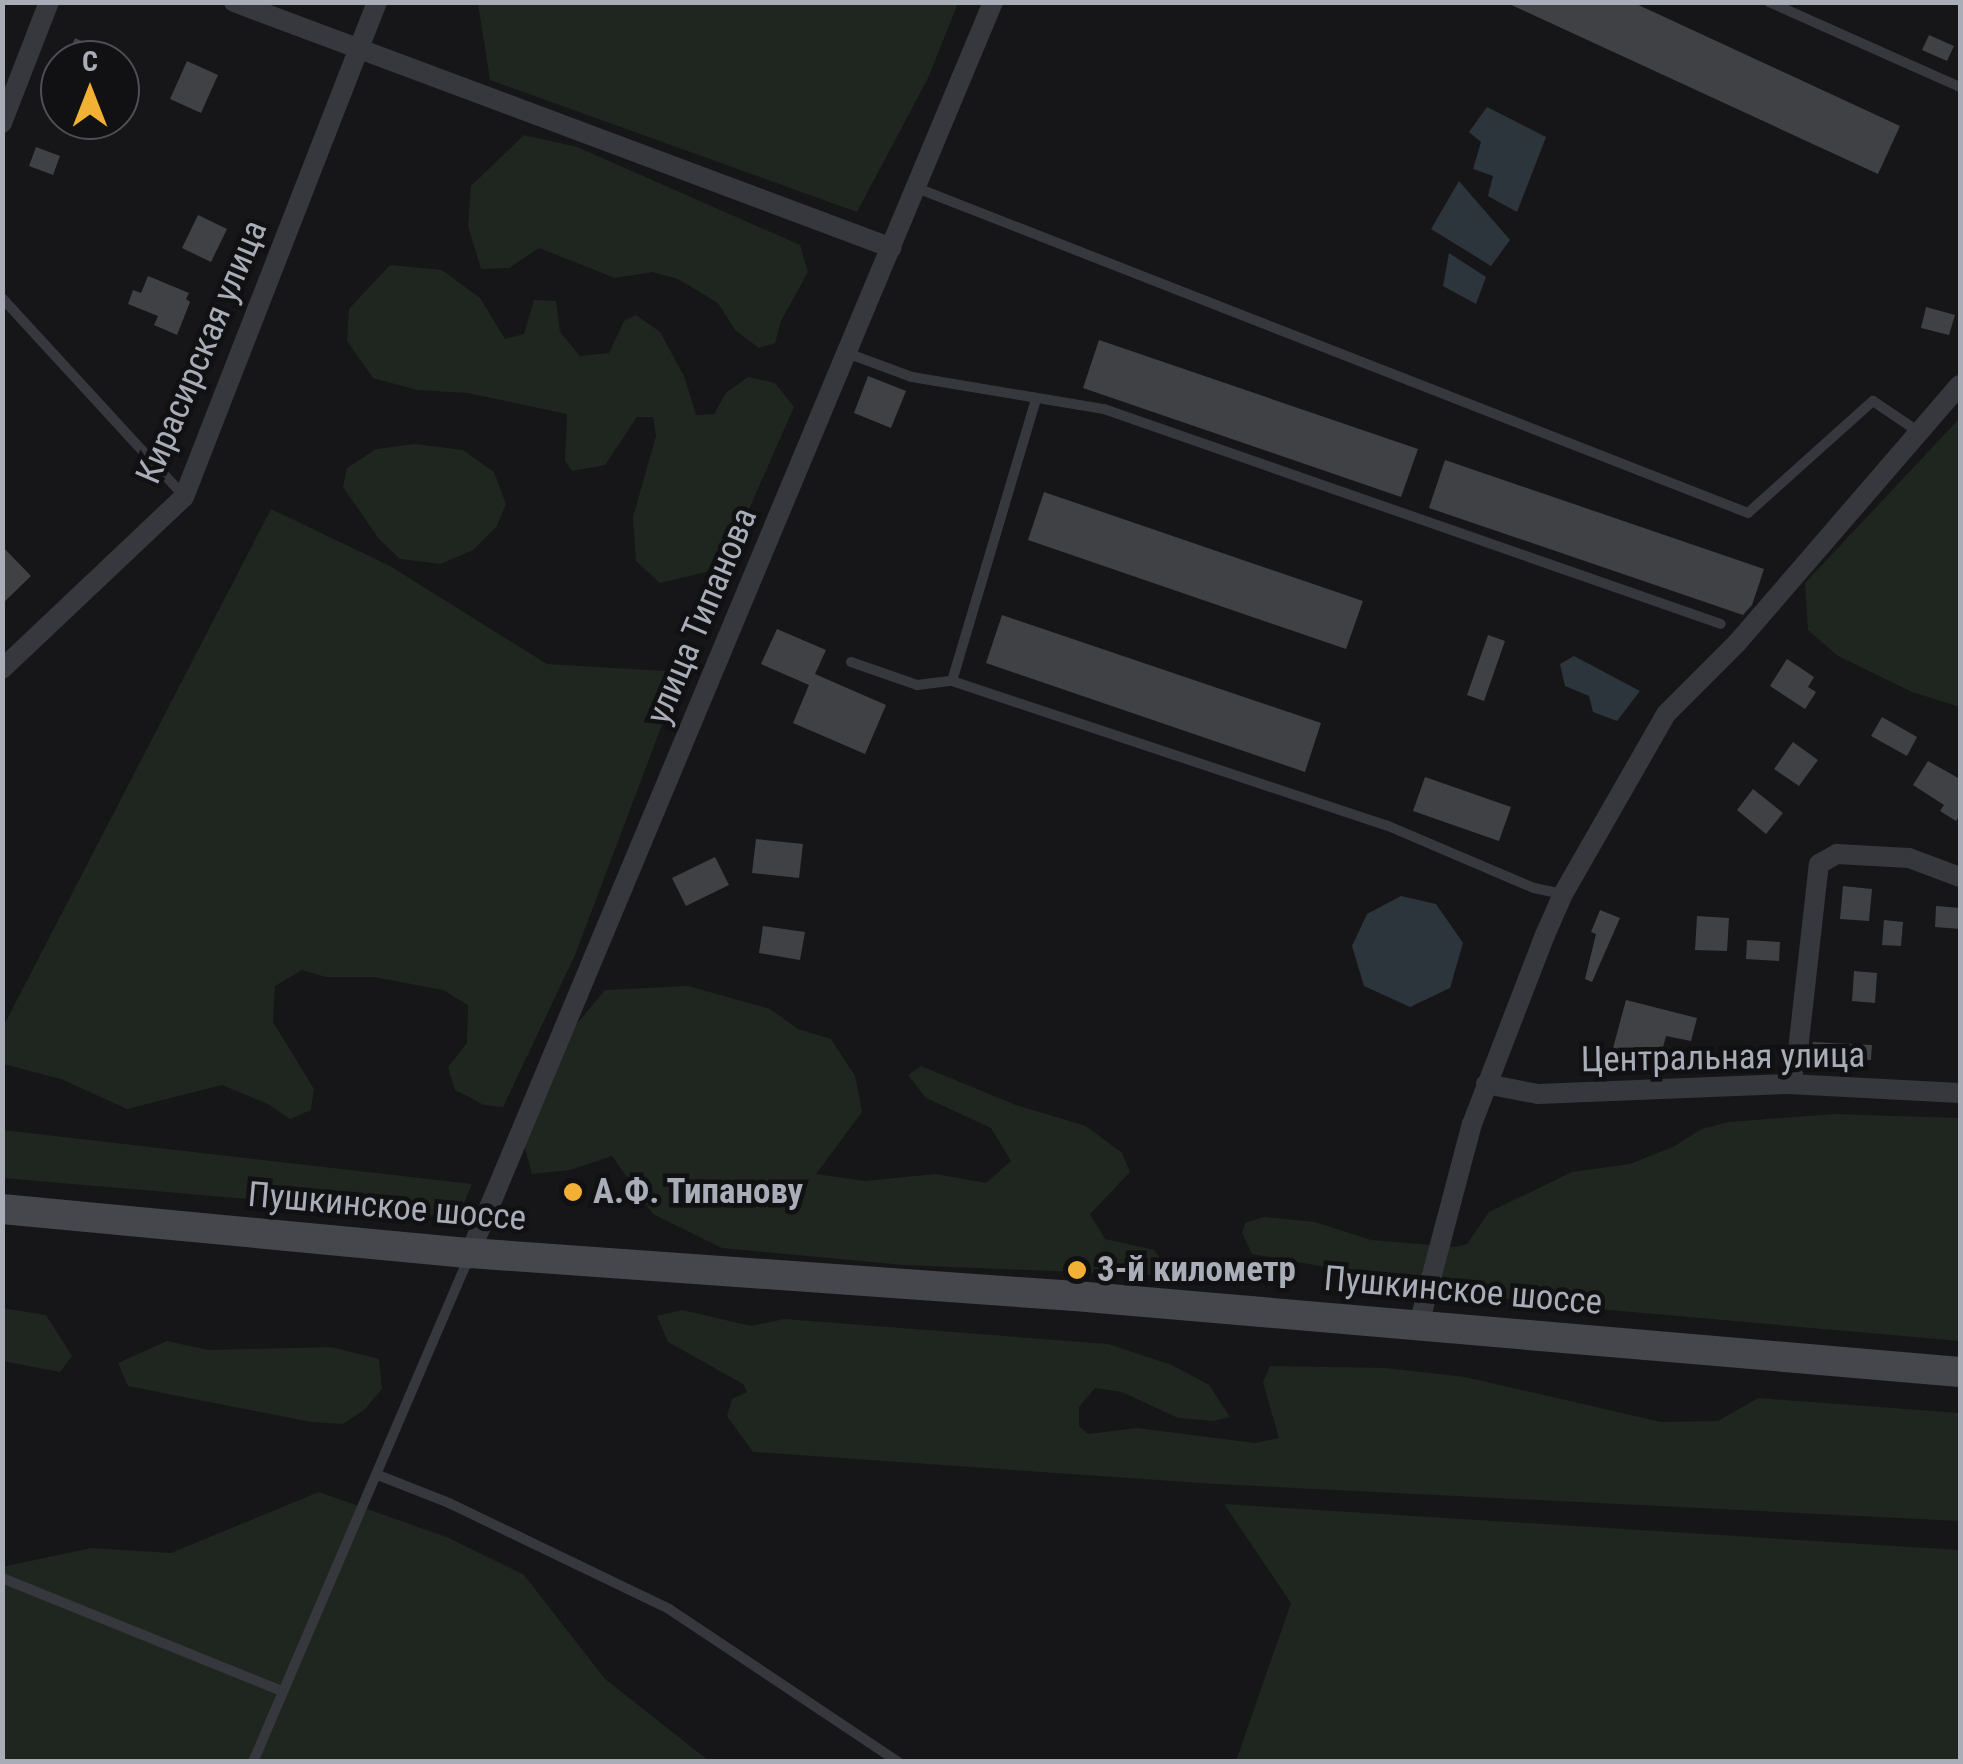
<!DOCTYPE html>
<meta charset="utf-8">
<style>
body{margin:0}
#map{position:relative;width:1963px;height:1764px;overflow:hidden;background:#161618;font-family:"Roboto Condensed",sans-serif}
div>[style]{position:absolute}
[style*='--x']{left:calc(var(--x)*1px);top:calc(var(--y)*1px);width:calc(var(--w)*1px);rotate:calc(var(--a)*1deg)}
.green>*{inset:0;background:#1e261f}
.water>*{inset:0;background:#2c353c}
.building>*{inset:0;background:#404145}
.service>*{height:10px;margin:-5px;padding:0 5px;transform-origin:5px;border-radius:5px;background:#37383d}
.minor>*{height:20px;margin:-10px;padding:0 10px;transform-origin:10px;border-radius:10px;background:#37383d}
.secondary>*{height:30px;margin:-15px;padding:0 15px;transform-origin:15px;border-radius:15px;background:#45474d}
.dots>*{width:28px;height:28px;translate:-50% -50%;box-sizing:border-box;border:5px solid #111113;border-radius:50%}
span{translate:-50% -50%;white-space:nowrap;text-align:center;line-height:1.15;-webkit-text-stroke:9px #111113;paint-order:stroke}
.street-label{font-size:35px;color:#a8adb8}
.poi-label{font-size:35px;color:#a8adb8;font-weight:700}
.left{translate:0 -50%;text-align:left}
.frame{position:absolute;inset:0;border:5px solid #a8adb8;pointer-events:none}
.north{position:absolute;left:40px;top:40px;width:100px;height:100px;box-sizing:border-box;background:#111113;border:2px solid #4d4f55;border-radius:50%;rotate:0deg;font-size:28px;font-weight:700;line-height:40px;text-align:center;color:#a8adb8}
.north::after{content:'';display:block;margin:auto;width:35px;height:45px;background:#f2b134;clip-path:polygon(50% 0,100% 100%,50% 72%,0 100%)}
</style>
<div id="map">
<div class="green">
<div style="clip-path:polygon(478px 3px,478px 2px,958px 3px,928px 78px,857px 212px,490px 80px)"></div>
<div style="clip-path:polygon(524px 135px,577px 147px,800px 245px,808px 272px,781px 321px,775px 343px,759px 348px,735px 330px,718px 303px,678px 279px,652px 272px,615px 278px,539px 248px,509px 268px,481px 269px,468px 226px,471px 186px)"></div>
<div style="clip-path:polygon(390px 265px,442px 270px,480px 298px,505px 339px,524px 334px,534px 300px,556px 301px,560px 332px,580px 356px,609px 353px,624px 321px,636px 315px,660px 332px,684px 376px,696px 415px,714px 414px,726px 393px,748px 377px,775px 383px,794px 407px,731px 550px,706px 572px,660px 583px,636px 561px,633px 517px,656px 436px,653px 417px,637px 417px,605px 465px,572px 471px,565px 461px,567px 414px,468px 393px,417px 390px,373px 378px,347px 341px,349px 309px)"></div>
<div style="clip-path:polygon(1958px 420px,1960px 421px,1960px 707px,1912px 692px,1838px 656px,1808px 630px,1805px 583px)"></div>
<div style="clip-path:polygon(415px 444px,463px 450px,494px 472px,506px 504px,497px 526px,473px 550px,441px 564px,400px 559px,379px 539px,343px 487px,347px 468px,376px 449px)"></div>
<div style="clip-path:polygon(271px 509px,390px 566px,547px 664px,682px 672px,575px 955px,503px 1107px,484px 1105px,455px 1090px,448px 1067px,467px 1043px,468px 1005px,443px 990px,374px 977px,326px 977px,302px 970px,275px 986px,273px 1022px,314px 1089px,311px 1110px,290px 1119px,268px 1104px,222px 1085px,127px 1109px,61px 1079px,3px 1064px,3px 1027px)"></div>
<div style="clip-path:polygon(688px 986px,770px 1009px,798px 1029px,831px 1039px,855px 1076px,862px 1112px,816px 1174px,865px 1181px,936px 1174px,986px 1183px,1011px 1161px,991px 1128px,926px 1098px,908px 1075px,921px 1066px,1016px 1105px,1086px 1126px,1122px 1153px,1130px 1172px,1090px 1214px,1105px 1239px,1154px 1250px,1172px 1276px,903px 1265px,722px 1248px,653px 1214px,612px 1156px,570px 1170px,532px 1174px,521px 1133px,575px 1026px,605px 990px)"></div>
<div style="clip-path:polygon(1834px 1114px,1960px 1118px,1960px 1341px,1530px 1303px,1252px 1254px,1242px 1233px,1245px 1223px,1264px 1217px,1315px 1222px,1371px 1240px,1455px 1247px,1467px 1244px,1489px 1212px,1572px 1172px,1630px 1164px,1673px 1147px,1702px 1129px,1729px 1122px)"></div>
<div style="clip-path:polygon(3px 1130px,472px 1184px,458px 1217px,3px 1178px)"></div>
<div style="clip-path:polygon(2px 1308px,46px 1315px,72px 1356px,60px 1372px,3px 1361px)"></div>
<div style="clip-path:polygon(682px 1310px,751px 1326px,784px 1319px,1108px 1344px,1172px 1365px,1209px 1385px,1230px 1417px,1214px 1421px,1178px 1418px,1122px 1392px,1095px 1388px,1079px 1407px,1079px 1426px,1088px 1434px,1137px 1428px,1255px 1443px,1279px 1438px,1263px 1382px,1270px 1366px,1386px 1368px,1465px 1377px,1661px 1422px,1718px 1421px,1758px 1398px,1960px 1413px,1960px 1521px,1216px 1484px,753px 1452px,727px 1416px,732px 1399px,747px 1392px,743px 1384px,668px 1342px,657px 1316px)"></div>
<div style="clip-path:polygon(167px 1341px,208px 1350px,331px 1347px,379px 1359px,382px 1389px,364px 1410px,343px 1424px,311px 1422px,128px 1386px,118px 1363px)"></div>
<div style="clip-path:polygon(319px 1492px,449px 1538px,524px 1575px,605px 1679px,709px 1761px,3px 1761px,2px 1567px,91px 1548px,171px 1553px)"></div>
<div style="clip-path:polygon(1224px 1504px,1960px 1550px,1960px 1761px,1236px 1761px,1291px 1603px)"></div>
</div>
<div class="water">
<div style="clip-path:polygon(1487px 107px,1546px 137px,1517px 212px,1488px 196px,1493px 176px,1473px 169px,1481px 142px,1469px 132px)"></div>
<div style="clip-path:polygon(1459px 181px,1510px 240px,1491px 266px,1431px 229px)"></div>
<div style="clip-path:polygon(1449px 253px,1486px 277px,1476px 304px,1443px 286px)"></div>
<div style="clip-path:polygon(1574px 656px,1640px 691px,1617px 721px,1593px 712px,1589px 696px,1565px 686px,1560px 664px)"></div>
<div style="clip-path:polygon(1401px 896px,1436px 904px,1463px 943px,1450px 988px,1410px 1007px,1364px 986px,1352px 946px,1367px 914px)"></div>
</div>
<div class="building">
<div style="clip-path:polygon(1505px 2px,1632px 2px,1900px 126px,1878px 174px)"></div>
<div style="clip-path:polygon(1929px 35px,1954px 46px,1947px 61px,1922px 50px)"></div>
<div style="clip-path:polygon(75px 38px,95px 47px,90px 60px,69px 53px)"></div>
<div style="clip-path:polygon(187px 61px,218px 75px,201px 113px,170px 99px)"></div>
<div style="clip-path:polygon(36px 147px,60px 156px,53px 175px,29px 166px)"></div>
<div style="clip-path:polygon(198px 215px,227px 229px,211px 262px,182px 248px)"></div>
<div style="clip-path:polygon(148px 276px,189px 293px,186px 299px,190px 302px,177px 335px,154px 325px,158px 316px,128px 304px,133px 290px,141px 293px)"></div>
<div style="clip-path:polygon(1926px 307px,1955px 315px,1949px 335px,1921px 328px)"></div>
<div style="clip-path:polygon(1099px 340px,1418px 449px,1401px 497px,1083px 388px)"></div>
<div style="clip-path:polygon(868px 376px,906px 391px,891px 428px,854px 413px)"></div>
<div style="clip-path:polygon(1445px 460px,1764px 569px,1752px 605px,1743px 615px,1429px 508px)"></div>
<div style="clip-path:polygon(1044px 492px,1363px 601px,1346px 649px,1028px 540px)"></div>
<div style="clip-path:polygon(2px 546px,31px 576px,2px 604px)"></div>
<div style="clip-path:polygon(1002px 615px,1321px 723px,1305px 772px,986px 663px)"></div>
<div style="clip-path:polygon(777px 629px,826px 650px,815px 674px,886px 705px,865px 754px,793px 723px,809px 685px,761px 664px)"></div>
<div style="clip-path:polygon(1488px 635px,1505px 641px,1484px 701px,1467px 695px)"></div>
<div style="clip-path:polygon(1787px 659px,1814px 677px,1808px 687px,1816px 692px,1805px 709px,1770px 686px)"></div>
<div style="clip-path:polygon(1882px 717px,1917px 737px,1907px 756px,1871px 736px)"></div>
<div style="clip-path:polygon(1793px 742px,1818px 760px,1799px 786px,1774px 769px)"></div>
<div style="clip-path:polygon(1928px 761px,1960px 779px,1960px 815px,1956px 821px,1940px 811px,1944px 805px,1913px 785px)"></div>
<div style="clip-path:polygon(1425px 777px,1511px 807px,1499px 841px,1413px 811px)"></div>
<div style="clip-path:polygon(1753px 789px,1783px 813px,1766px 834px,1737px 810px)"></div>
<div style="clip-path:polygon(756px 839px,803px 844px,799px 878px,752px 873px)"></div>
<div style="clip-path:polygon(715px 857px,729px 885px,686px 906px,672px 878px)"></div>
<div style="clip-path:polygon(1843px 886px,1872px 889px,1869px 921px,1840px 919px)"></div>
<div style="clip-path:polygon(1936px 906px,1960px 908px,1960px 929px,1935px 927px)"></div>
<div style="clip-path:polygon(1600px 910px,1620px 918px,1592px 982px,1585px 979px,1596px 934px,1591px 932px)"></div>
<div style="clip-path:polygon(1697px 916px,1729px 918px,1727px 951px,1695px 950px)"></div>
<div style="clip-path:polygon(1884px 920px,1903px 922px,1901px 946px,1882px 945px)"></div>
<div style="clip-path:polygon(763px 926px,805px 932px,800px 960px,759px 953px)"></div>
<div style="clip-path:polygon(1747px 940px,1780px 942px,1779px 961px,1746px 959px)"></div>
<div style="clip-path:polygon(1854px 971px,1877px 973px,1875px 1003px,1852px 1001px)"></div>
<div style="clip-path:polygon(1626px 1000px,1697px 1018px,1691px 1041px,1666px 1036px,1660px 1059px,1613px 1048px)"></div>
<div style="clip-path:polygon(1813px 1042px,1872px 1045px,1871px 1060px,1811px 1058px)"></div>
</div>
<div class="service">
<div style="--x:1769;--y:2;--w:209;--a:24"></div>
<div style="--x:917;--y:188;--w:892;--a:21.36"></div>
<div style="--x:1748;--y:513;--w:168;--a:-41.9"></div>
<div style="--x:1873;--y:401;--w:55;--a:34"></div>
<div style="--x:2;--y:298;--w:269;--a:47.4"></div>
<div style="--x:847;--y:353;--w:69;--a:20.3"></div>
<div style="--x:912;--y:377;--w:195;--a:9.5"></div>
<div style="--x:1104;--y:409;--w:653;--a:19.21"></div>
<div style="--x:851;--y:662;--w:70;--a:19.2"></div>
<div style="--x:917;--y:685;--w:35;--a:-7"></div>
<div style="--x:952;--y:681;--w:457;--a:18.4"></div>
<div style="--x:1386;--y:825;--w:161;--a:23.1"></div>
<div style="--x:1534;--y:888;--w:30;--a:12"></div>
<div style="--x:952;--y:681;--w:294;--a:-73.4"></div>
<div style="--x:378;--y:1475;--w:76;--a:21.5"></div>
<div style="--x:449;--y:1503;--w:244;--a:25.7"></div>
<div style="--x:669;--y:1609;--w:275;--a:33.7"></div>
<div style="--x:2;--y:1578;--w:301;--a:22"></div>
<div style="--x:253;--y:1762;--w:549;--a:-66.84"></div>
</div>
<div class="minor">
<div style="--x:234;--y:2;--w:702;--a:20.5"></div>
<div style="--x:2;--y:123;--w:130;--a:-68.8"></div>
<div style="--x:2;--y:669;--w:250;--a:-43.4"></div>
<div style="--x:184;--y:497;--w:531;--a:-68.7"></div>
<div style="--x:1486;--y:1084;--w:53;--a:10.9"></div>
<div style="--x:1538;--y:1094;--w:251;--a:-2.3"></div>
<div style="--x:1789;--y:1084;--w:171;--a:3"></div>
<div style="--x:1789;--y:1084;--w:26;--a:-72"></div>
<div style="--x:1797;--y:1059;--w:196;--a:-83.6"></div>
<div style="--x:1819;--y:864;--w:21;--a:-29"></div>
<div style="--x:1837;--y:854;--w:72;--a:3.2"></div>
<div style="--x:1909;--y:858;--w:54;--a:20.4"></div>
<div style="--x:470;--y:1253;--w:1356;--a:-67.31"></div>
<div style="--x:1419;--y:1324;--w:207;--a:-75.2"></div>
<div style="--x:1472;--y:1124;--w:203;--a:-68.9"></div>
<div style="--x:1545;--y:935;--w:45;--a:-66.3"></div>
<div style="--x:1563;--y:894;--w:207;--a:-60.2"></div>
<div style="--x:1666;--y:714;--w:100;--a:-45"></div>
<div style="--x:1737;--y:643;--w:341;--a:-49.2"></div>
</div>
<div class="secondary">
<div style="--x:2;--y:1209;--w:470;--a:5.4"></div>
<div style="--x:470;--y:1253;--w:607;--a:4.07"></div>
<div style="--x:1075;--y:1296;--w:888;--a:4.91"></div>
</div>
<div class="dots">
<div style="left:573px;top:1192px;background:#f2b134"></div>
<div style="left:1077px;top:1270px;background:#f2b134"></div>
</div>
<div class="street-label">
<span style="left:202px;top:352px;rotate:-67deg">Кирасирская улица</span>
<span style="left:702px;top:616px;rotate:-67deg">улица Типанова</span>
<span style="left:1723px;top:1058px;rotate:-1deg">Центральная улица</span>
<span style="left:387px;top:1207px;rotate:5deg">Пушкинское шоссе</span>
<span style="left:1463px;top:1291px;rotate:5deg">Пушкинское шоссе</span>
</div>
<div class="poi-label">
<span class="left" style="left:593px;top:1192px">А.Ф. Типанову</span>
<span class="left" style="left:1097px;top:1270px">3-й километр</span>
</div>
<div class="frame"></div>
<div class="north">С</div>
</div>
